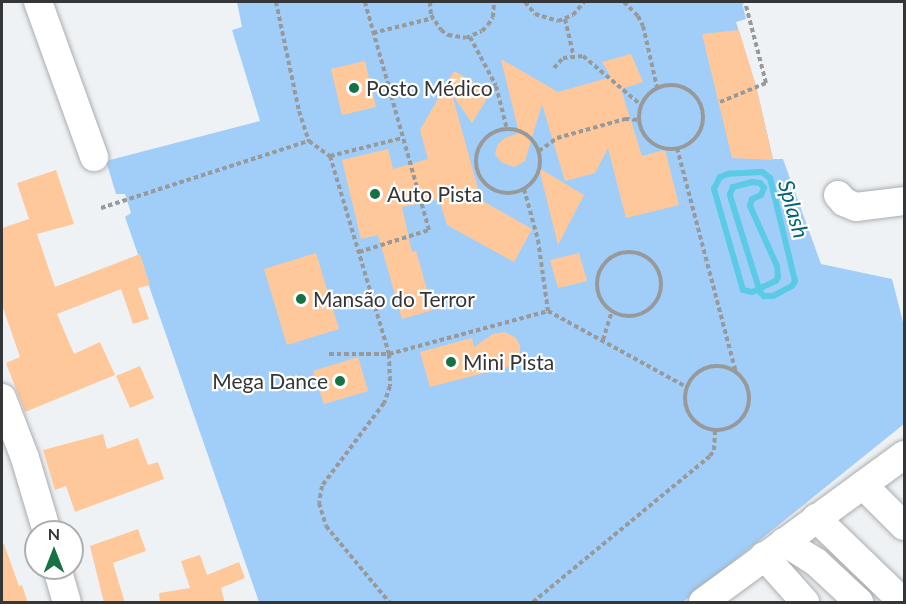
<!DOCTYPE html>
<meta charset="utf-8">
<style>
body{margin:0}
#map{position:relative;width:906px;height:604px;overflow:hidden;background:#eff2f4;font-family:Lato,sans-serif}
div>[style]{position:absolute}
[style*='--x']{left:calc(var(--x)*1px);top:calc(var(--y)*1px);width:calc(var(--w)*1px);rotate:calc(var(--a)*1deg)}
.green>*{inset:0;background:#a1cef8}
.stream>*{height:6px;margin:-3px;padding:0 3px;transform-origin:3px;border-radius:3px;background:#5bcae6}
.building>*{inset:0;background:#ffc89a}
.path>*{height:4px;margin-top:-2px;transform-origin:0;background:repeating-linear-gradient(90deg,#97999a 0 4.5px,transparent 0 7.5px)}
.path>.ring{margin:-2px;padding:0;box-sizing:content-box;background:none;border:4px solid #97999a;border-radius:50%}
.roads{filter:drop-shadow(0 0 2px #abadb0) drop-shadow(0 0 2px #abadb0)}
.minor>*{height:28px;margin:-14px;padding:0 14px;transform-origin:14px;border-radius:14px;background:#fff}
.dots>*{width:16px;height:16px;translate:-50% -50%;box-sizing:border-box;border:3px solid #fff;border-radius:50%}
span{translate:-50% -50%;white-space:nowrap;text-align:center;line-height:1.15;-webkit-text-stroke:4.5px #fff;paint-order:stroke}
.poi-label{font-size:21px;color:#353637}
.left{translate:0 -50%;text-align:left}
.right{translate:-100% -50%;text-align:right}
.water-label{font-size:22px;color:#006376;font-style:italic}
.frame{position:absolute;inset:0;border:3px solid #353637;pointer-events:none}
.north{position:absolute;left:24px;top:520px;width:60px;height:60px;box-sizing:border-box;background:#fff;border:2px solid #aeafaf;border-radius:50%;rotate:0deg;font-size:16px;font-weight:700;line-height:24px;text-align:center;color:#353637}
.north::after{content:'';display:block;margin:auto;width:21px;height:27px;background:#167145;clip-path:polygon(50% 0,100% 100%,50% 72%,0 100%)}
</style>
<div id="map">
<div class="green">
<div style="clip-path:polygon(237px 2px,742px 2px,746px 19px,736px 22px,756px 86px,773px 159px,783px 159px,821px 264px,892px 279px,904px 326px,904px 424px,683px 602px,259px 602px,125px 217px,131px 213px,125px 194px,116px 194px,106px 161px,260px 121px,232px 30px,242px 27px)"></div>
</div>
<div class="stream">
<div style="--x:743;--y:290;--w:9;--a:13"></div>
<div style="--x:752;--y:292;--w:26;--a:-25"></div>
<div style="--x:776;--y:281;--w:4;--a:-63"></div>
<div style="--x:778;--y:277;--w:11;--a:-95"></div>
<div style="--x:777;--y:266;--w:66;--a:-114.2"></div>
<div style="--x:750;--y:206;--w:7;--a:-74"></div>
<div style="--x:752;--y:199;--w:10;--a:-24"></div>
<div style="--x:761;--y:195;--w:8;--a:-67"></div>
<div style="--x:764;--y:188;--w:6;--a:-129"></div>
<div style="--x:760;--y:183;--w:8;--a:-173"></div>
<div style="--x:752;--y:182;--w:20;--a:165"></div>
<div style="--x:733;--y:187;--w:8;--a:113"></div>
<div style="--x:730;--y:194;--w:5;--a:79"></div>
<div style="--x:731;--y:199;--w:97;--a:72.7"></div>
<div style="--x:760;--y:292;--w:6;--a:45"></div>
<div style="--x:764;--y:296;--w:9;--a:0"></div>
<div style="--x:773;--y:296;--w:21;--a:-28"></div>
<div style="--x:792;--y:286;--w:6;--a:-59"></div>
<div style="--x:795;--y:281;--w:106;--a:-103.6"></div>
<div style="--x:770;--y:178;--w:10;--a:-143"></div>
<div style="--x:762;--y:172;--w:34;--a:177"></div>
<div style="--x:728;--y:174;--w:9;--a:159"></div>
<div style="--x:720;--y:177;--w:13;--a:117"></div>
<div style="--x:714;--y:189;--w:105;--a:74"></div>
</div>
<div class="building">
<div style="clip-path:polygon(739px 30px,756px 86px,773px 160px,732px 158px,702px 34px)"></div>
<div style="clip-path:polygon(631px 54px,643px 82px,621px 89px,642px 156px,665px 150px,679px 205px,626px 218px,608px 148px,595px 173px,565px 181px,542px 104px,525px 161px,514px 167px,501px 162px,495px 154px,498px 144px,505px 138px,519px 133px,501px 59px,558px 92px,611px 77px,602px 62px)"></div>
<div style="clip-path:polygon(365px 61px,376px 107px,342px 115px,331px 69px)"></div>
<div style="clip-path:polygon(454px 71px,491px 92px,472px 123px,452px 94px,481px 200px,532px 229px,514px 262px,447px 225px,439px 199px,402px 207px,412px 252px,416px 251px,433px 310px,402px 319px,378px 235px,361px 239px,342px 160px,388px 149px,393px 169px,428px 159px,420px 130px)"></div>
<div style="clip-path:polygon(539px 168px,584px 195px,558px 245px)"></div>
<div style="clip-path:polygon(56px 170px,74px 224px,37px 234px,55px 287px,140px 254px,150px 285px,138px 288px,149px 319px,133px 324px,121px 289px,57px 314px,74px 354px,100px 342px,115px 375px,25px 412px,6px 363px,20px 357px,2px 305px,2px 228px,29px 219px,17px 183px)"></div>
<div style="clip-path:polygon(316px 253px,339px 329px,287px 345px,264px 269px)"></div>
<div style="clip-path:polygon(579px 253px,587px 281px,558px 288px,550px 260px)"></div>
<div style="clip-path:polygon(505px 332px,516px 338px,520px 346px,520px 358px,515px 365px,430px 387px,420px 352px,472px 338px,474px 347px,493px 334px)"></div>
<div style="clip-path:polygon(358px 357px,368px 391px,324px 404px,313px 371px)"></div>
<div style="clip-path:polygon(140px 366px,154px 398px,130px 408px,116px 376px)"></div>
<div style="clip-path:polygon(103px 434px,107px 449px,138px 438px,148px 465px,158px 462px,164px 479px,75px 512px,66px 486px,55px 490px,43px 450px)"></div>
<div style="clip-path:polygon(138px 529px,146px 551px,113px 563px,125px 603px,104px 603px,90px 546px)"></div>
<div style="clip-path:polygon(2px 544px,4px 544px,19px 586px,22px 585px,28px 603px,2px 603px)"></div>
<div style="clip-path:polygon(200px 555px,207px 575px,239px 562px,245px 578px,221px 588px,225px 603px,160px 603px,159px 593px,190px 588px,181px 561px)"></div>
</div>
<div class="path">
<div style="--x:276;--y:2;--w:111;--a:78.1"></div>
<div style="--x:299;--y:111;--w:32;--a:72"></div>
<div style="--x:309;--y:141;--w:26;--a:36"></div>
<div style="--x:330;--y:156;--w:207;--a:73.4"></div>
<div style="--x:389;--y:354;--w:32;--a:88"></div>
<div style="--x:390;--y:386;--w:18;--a:109"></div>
<div style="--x:384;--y:403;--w:104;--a:126.8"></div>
<div style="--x:322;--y:486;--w:17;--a:100"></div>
<div style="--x:319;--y:503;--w:24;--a:73"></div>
<div style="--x:326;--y:526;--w:99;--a:50.3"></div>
<div style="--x:430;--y:2;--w:13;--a:86"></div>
<div style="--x:431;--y:15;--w:18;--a:56"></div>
<div style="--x:441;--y:30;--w:9;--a:36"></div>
<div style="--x:448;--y:35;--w:18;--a:9"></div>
<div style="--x:466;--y:38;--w:17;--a:-24"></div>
<div style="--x:482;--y:31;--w:8;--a:-45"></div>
<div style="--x:488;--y:25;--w:9;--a:-58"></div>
<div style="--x:493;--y:17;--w:15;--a:-86"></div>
<div style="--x:525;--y:2;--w:16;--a:50"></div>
<div style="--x:535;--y:14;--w:24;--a:17"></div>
<div style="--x:558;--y:21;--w:16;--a:-22"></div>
<div style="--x:573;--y:15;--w:17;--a:-50"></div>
<div style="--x:624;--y:2;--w:20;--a:45"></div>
<div style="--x:638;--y:16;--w:11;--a:63"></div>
<div style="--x:643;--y:26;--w:63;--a:77.1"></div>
<div style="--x:565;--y:19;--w:37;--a:77"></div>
<div style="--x:373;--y:33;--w:62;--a:-14"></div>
<div style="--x:470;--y:37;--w:55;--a:62"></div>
<div style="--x:496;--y:86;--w:44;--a:75.7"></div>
<div style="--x:554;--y:68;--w:13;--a:-48"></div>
<div style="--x:563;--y:58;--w:20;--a:-6"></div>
<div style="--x:583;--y:56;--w:76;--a:40.2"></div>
<div class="ring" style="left:639px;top:85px;width:60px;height:60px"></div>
<div style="--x:720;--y:102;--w:50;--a:-22.4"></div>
<div style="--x:766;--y:83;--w:84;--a:-104.5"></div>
<div class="ring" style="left:476px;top:129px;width:60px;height:60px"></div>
<div style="--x:677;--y:148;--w:233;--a:75.3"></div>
<div style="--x:539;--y:151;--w:22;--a:-36"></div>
<div style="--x:557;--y:138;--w:71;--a:-15.6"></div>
<div style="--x:625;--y:119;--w:14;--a:4"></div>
<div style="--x:330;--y:156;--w:74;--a:-14"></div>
<div style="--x:524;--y:189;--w:53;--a:74.6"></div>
<div style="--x:538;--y:240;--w:72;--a:82"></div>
<div style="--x:101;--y:208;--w:219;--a:-17.9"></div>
<div class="ring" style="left:597px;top:252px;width:60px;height:60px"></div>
<div style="--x:359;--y:252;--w:73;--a:-17.4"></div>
<div style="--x:429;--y:230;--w:237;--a:-105.7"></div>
<div style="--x:603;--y:340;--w:31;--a:-73"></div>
<div style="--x:329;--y:354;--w:60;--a:0"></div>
<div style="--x:389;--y:354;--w:165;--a:-15.1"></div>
<div style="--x:548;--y:311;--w:158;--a:28.8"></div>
<div class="ring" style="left:685px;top:366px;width:60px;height:60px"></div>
<div style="--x:533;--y:602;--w:229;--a:-39.5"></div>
<div style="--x:710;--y:456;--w:7;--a:-56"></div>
<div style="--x:714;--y:450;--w:20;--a:-87"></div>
</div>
<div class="roads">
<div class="minor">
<div style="--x:38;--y:2;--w:165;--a:70.1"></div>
<div style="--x:838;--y:195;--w:9;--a:49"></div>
<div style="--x:844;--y:202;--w:13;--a:23"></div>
<div style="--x:856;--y:207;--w:48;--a:-7.1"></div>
<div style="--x:2;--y:398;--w:64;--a:69"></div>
<div style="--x:25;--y:458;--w:77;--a:73.4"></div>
<div style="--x:863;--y:485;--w:58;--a:45"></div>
<div style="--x:816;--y:518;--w:121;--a:44"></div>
<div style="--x:784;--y:542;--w:38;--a:32"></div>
<div style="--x:816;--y:562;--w:59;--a:42.9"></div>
<div style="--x:764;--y:556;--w:62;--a:48.3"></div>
<div style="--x:57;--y:568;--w:35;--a:74"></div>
<div style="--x:703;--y:602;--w:249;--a:-36.2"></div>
</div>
</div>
<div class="dots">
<div style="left:354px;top:88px;background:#167145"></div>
<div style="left:375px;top:194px;background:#167145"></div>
<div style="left:301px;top:299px;background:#167145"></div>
<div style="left:451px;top:362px;background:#167145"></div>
<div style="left:340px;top:381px;background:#167145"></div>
</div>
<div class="poi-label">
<span class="left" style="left:366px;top:88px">Posto Médico</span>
<span class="left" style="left:387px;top:194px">Auto Pista</span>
<span class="left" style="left:313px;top:299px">Mansão do Terror</span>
<span class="left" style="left:463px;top:362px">Mini Pista</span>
<span class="right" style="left:328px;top:381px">Mega Dance</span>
</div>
<div class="water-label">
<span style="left:794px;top:209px;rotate:74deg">Splash</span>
</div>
<div class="frame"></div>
<div class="north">N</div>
</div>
